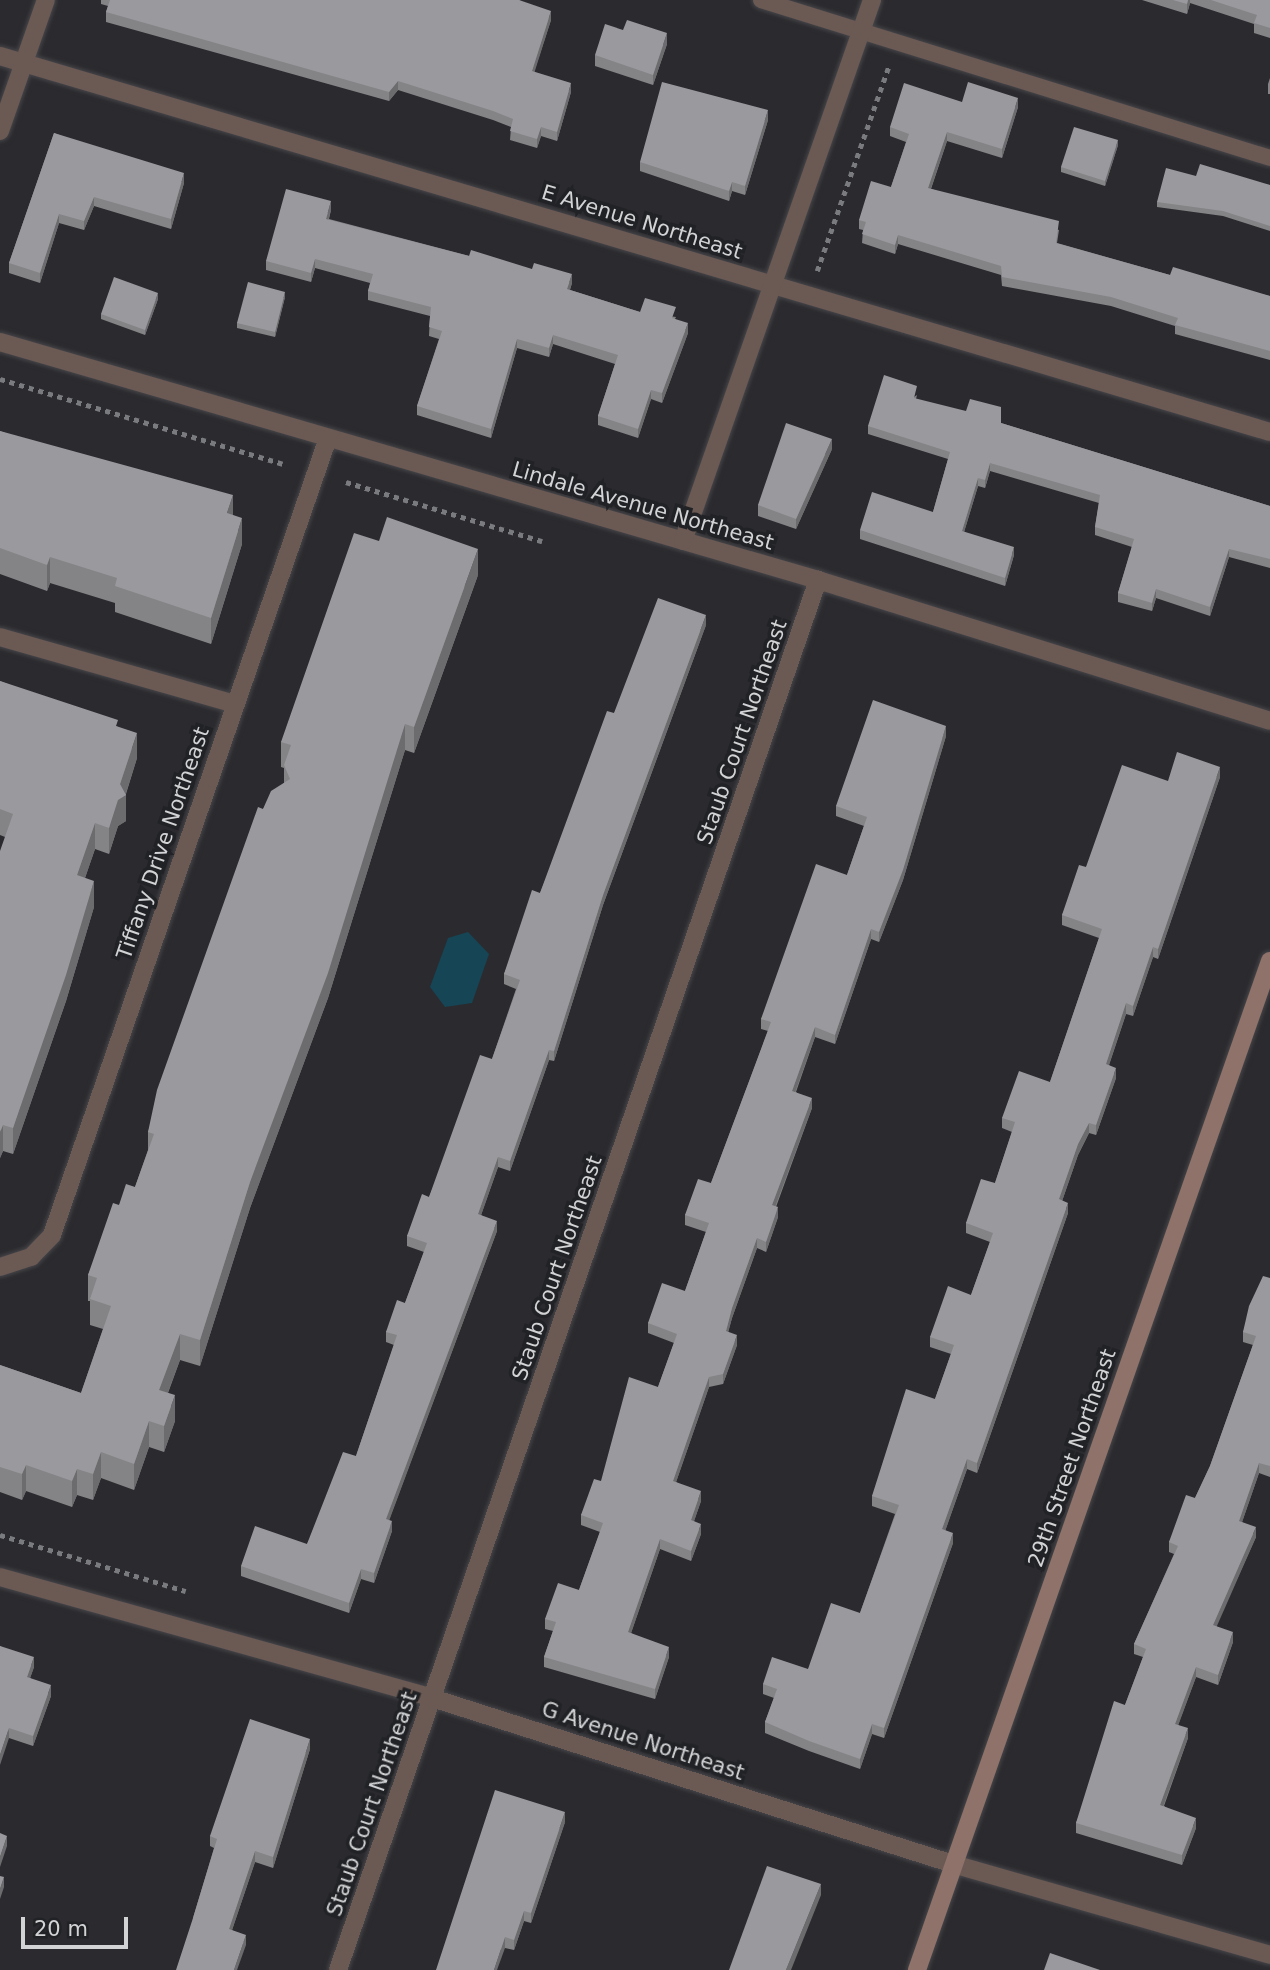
<!DOCTYPE html>
<style>
body{margin:0}
#map{position:relative;width:1270px;height:1970px;overflow:hidden;background:#2b2b2f;font-family:"DejaVu Sans",sans-serif}
div>[style]{position:absolute}
[style*='--x']{left:calc(var(--x)*1px);top:calc(var(--y)*1px);width:calc(var(--w)*1px);rotate:calc(var(--a)*1deg)}
.water>*{inset:0;background:#164555}
.path>*{height:4.5px;margin-top:-2.25px;transform-origin:0;background:repeating-linear-gradient(90deg,#7a7b7e 0 5px,transparent 0 10px)}
.roads{filter:drop-shadow(0 0 2px #46464a) drop-shadow(0 0 2px #46464a)}
.lane>*{height:16px;margin:-8px;padding:0 8px;transform-origin:8px;border-radius:8px;background:#6b5954}
.street>*{height:18px;margin:-9px;padding:0 9px;transform-origin:9px;border-radius:9px;background:#6b5954}
.secondary>*{height:18px;margin:-9px;padding:0 9px;transform-origin:9px;border-radius:9px;background:#8f7269}
.wall>*{inset:0;background:#848487}
.shaded-wall>*{inset:0;background:#6c6b6e}
.building>*{inset:0;background:#9a999d}
span{translate:-50% -50%;white-space:nowrap;text-align:center;line-height:1.15;-webkit-text-stroke:7px #212225;paint-order:stroke}
.street-label{font-size:21px;color:#d2d3d5}
.scale{position:absolute;left:21px;top:1917px;width:107px;height:32px;box-sizing:border-box;border:4px solid #d2d3d5;border-top:0;padding-left:9px;font-size:21px;line-height:24px;white-space:nowrap;color:#d2d3d5;-webkit-text-stroke:5px #212225;paint-order:stroke}
</style>
<div id="map">
<div class="water">
<div style="clip-path:polygon(468px 932px,489px 954px,472px 1003px,445px 1007px,430px 987px,448px 938px)"></div>
</div>
<div class="path">
<div style="--x:817;--y:271;--w:218;--a:-70.7"></div>
<div style="--x:0;--y:379;--w:295;--a:16.7"></div>
<div style="--x:346;--y:482;--w:205;--a:16.8"></div>
<div style="--x:0;--y:1535;--w:194;--a:16.8"></div>
</div>
<div class="roads">
<div class="lane">
<div style="--x:761;--y:0;--w:533;--a:17.24"></div>
</div>
<div class="street">
<div style="--x:0;--y:56;--w:1324;--a:16.49"></div>
<div style="--x:0;--y:131;--w:139;--a:-70.7"></div>
<div style="--x:0;--y:342;--w:852;--a:16.22"></div>
<div style="--x:818;--y:580;--w:473;--a:17.3"></div>
<div style="--x:683;--y:541;--w:573;--a:-70.74"></div>
<div style="--x:0;--y:637;--w:244;--a:15.9"></div>
<div style="--x:0;--y:1267;--w:33;--a:-18"></div>
<div style="--x:31;--y:1257;--w:30;--a:-46"></div>
<div style="--x:52;--y:1235;--w:843;--a:-70.9"></div>
<div style="--x:0;--y:1577;--w:449;--a:15.6"></div>
<div style="--x:432;--y:1698;--w:547;--a:17.67"></div>
<div style="--x:953;--y:1864;--w:330;--a:16"></div>
<div style="--x:338;--y:1970;--w:1471;--a:-70.95"></div>
</div>
<div class="secondary">
<div style="--x:917;--y:1970;--w:1069;--a:-70.72"></div>
</div>
</div>
<div class="wall">
<div style="clip-path:polygon(101px 0,519px 0,551px 20px,534px 72px,571px 92px,557px 141px,541px 136px,537px 148px,510px 140px,511px 127px,493px 120px,398px 90px,389px 101px,106px 22px,106px 12px,108px 6px,101px 4px)"></div>
<div style="clip-path:polygon(1142px 0,1270px 0,1270px 38px,1254px 33px,1254px 24px,1190px 3px,1187px 14px)"></div>
<div style="clip-path:polygon(667px 44px,653px 85px,595px 66px,595px 55px)"></div>
<div style="clip-path:polygon(1270px 78px,1270px 94px,1268px 94px,1268px 84px)"></div>
<div style="clip-path:polygon(962px 102px,1018px 107px,1002px 158px,947px 141px,931px 189px,1059px 230px,1057px 243px,1170px 275px,1270px 296px,1270px 360px,1175px 334px,1175px 326px,1111px 306px,1002px 286px,1001px 275px,898px 244px,895px 254px,862px 243px,863px 230px,859px 229px,859px 220px,891px 187px,906px 142px,890px 136px,890px 127px)"></div>
<div style="clip-path:polygon(768px 120px,745px 195px,732px 191px,729px 201px,640px 171px,640px 162px)"></div>
<div style="clip-path:polygon(54px 133px,184px 183px,171px 229px,94px 206px,84px 230px,59px 223px,40px 283px,9px 273px,9px 263px)"></div>
<div style="clip-path:polygon(1118px 145px,1105px 186px,1061px 172px,1061px 167px)"></div>
<div style="clip-path:polygon(1196px 176px,1270px 185px,1270px 231px,1223px 216px,1157px 207px,1157px 202px)"></div>
<div style="clip-path:polygon(331px 210px,329px 219px,572px 283px,570px 290px,640px 312px,676px 317px,675px 319px,688px 333px,662px 403px,651px 399px,638px 438px,598px 425px,598px 416px,615px 364px,553px 344px,549px 357px,517px 348px,491px 438px,417px 415px,417px 406px,439px 339px,429px 336px,430px 316px,368px 300px,368px 291px,370px 283px,315px 268px,311px 282px,266px 270px,266px 261px)"></div>
<div style="clip-path:polygon(285px 297px,275px 337px,237px 328px,237px 323px)"></div>
<div style="clip-path:polygon(158px 299px,145px 335px,101px 319px,101px 314px)"></div>
<div style="clip-path:polygon(917px 395px,916px 399px,1001px 423px,1270px 506px,1270px 568px,1229px 557px,1210px 616px,1156px 598px,1152px 611px,1118px 602px,1118px 593px,1132px 547px,1095px 535px,1095px 527px,1099px 503px,990px 471px,985px 488px,978px 486px,964px 532px,1014px 555px,1005px 586px,860px 539px,860px 530px,933px 512px,948px 459px,868px 434px,868px 426px)"></div>
<div style="clip-path:polygon(0 431px,233px 515px,242px 544px,211px 644px,115px 612px,115px 603px,50px 583px,47px 591px,0 574px)"></div>
<div style="clip-path:polygon(832px 449px,796px 529px,758px 516px,758px 505px)"></div>
<div style="clip-path:polygon(478px 575px,414px 753px,405px 750px,328px 998px,250px 1208px,200px 1366px,180px 1360px,168px 1393px,175px 1421px,164px 1452px,149px 1447px,134px 1490px,101px 1478px,93px 1500px,77px 1495px,72px 1507px,26px 1491px,22px 1500px,0 1492px,0 1365px,81px 1393px,103px 1329px,90px 1325px,90px 1301px,88px 1301px,88px 1275px,119px 1205px,135px 1187px,148px 1150px,148px 1132px,263px 809px,284px 783px,284px 768px,281px 767px,281px 742px)"></div>
<div style="clip-path:polygon(706px 625px,603px 905px,554px 1061px,549px 1060px,510px 1171px,498px 1167px,481px 1215px,497px 1231px,389px 1520px,392px 1531px,374px 1583px,361px 1579px,349px 1613px,241px 1576px,241px 1566px,307px 1544px,356px 1456px,394px 1345px,386px 1342px,386px 1332px,405px 1303px,424px 1252px,407px 1246px,407px 1236px,429px 1197px,492px 1059px,516px 989px,504px 984px,504px 974px,540px 893px,614px 713px)"></div>
<div style="clip-path:polygon(0 681px,118px 727px,137px 758px,126px 794px,126px 821px,118px 826px,109px 854px,95px 849px,85px 878px,94px 907px,66px 1001px,13px 1154px,3px 1151px,0 1158px,5px 837px,0 835px)"></div>
<div style="clip-path:polygon(946px 736px,903px 880px,879px 942px,871px 939px,835px 1044px,815px 1037px,796px 1092px,812px 1108px,776px 1207px,778px 1217px,766px 1252px,757px 1248px,732px 1318px,728px 1332px,737px 1345px,723px 1384px,709px 1387px,676px 1482px,701px 1501px,694px 1521px,701px 1534px,691px 1561px,660px 1549px,631px 1633px,669px 1657px,655px 1699px,544px 1667px,544px 1657px,553px 1631px,545px 1629px,545px 1619px,579px 1590px,600px 1532px,581px 1525px,581px 1515px,658px 1387px,674px 1343px,648px 1333px,648px 1323px,685px 1291px,706px 1232px,685px 1225px,685px 1215px,711px 1183px,768px 1031px,761px 1029px,761px 1019px,847px 875px,864px 826px,836px 816px,836px 806px)"></div>
<div style="clip-path:polygon(1220px 777px,1158px 959px,1153px 957px,1133px 1016px,1126px 1014px,1109px 1065px,1116px 1078px,1096px 1135px,1089px 1133px,1078px 1155px,1062px 1201px,1068px 1213px,977px 1473px,967px 1469px,945px 1531px,953px 1543px,884px 1738px,872px 1734px,860px 1769px,809px 1751px,765px 1733px,765px 1722px,774px 1698px,763px 1694px,763px 1684px,808px 1669px,860px 1613px,895px 1514px,872px 1506px,872px 1496px,935px 1399px,951px 1354px,930px 1347px,930px 1337px,971px 1295px,990px 1242px,966px 1233px,966px 1223px,995px 1183px,1012px 1132px,1002px 1128px,1002px 1118px,1050px 1082px,1099px 938px,1062px 925px,1062px 915px,1086px 867px,1168px 781px)"></div>
<div style="clip-path:polygon(1270px 1278px,1270px 1477px,1259px 1473px,1242px 1522px,1256px 1537px,1216px 1626px,1233px 1642px,1218px 1685px,1196px 1677px,1178px 1725px,1188px 1738px,1164px 1806px,1196px 1828px,1182px 1865px,1076px 1833px,1076px 1823px,1125px 1705px,1143px 1657px,1134px 1654px,1134px 1644px,1174px 1554px,1169px 1552px,1169px 1542px,1195px 1498px,1210px 1466px,1253px 1345px,1243px 1342px,1243px 1332px)"></div>
<div style="clip-path:polygon(0 1646px,34px 1667px,30px 1678px,51px 1696px,33px 1746px,9px 1738px)"></div>
<div style="clip-path:polygon(310px 1749px,273px 1868px,255px 1862px,232px 1930px,246px 1945px,193px 1918px,214px 1848px,210px 1846px,210px 1836px)"></div>
<div style="clip-path:polygon(565px 1822px,531px 1923px,524px 1921px,514px 1950px,505px 1948px,436px 1970px)"></div>
</div>
<div class="shaded-wall">
<div style="clip-path:polygon(1188px 0,1190px 0,1190px 3px,1187px 14px,1187px 4px)"></div>
<div style="clip-path:polygon(551px 11px,551px 20px,532px 80px,532px 71px)"></div>
<div style="clip-path:polygon(667px 33px,667px 44px,653px 85px,653px 75px)"></div>
<div style="clip-path:polygon(398px 81px,398px 90px,389px 101px,389px 92px)"></div>
<div style="clip-path:polygon(571px 83px,571px 92px,557px 141px,557px 132px)"></div>
<div style="clip-path:polygon(1018px 98px,1018px 107px,1002px 158px,1002px 149px)"></div>
<div style="clip-path:polygon(768px 110px,768px 120px,745px 195px,745px 186px)"></div>
<div style="clip-path:polygon(541px 127px,541px 136px,537px 148px,537px 139px)"></div>
<div style="clip-path:polygon(947px 132px,947px 141px,928px 197px,928px 188px)"></div>
<div style="clip-path:polygon(1118px 140px,1118px 145px,1105px 186px,1105px 181px)"></div>
<div style="clip-path:polygon(184px 173px,184px 183px,171px 229px,171px 219px)"></div>
<div style="clip-path:polygon(732px 182px,732px 191px,729px 201px,729px 191px)"></div>
<div style="clip-path:polygon(94px 197px,94px 206px,84px 230px,84px 221px)"></div>
<div style="clip-path:polygon(331px 201px,331px 210px,326px 228px,326px 219px)"></div>
<div style="clip-path:polygon(59px 214px,59px 223px,40px 283px,40px 273px)"></div>
<div style="clip-path:polygon(898px 235px,898px 244px,895px 254px,895px 245px)"></div>
<div style="clip-path:polygon(315px 259px,315px 268px,311px 282px,311px 273px)"></div>
<div style="clip-path:polygon(572px 274px,572px 283px,567px 298px,567px 289px)"></div>
<div style="clip-path:polygon(285px 292px,285px 297px,275px 337px,275px 332px)"></div>
<div style="clip-path:polygon(158px 293px,158px 299px,145px 335px,145px 330px)"></div>
<div style="clip-path:polygon(688px 323px,688px 333px,662px 403px,662px 393px)"></div>
<div style="clip-path:polygon(553px 335px,553px 344px,549px 357px,549px 348px)"></div>
<div style="clip-path:polygon(517px 339px,517px 348px,491px 438px,491px 429px)"></div>
<div style="clip-path:polygon(651px 390px,651px 399px,638px 438px,638px 429px)"></div>
<div style="clip-path:polygon(832px 439px,832px 449px,796px 529px,796px 519px)"></div>
<div style="clip-path:polygon(990px 463px,990px 471px,985px 488px,985px 480px)"></div>
<div style="clip-path:polygon(978px 478px,978px 486px,962px 539px,962px 531px)"></div>
<div style="clip-path:polygon(233px 495px,233px 521px,227px 513px)"></div>
<div style="clip-path:polygon(242px 518px,242px 544px,211px 644px,211px 618px)"></div>
<div style="clip-path:polygon(1014px 547px,1014px 555px,1005px 586px,1005px 578px)"></div>
<div style="clip-path:polygon(478px 549px,478px 575px,414px 753px,414px 727px)"></div>
<div style="clip-path:polygon(1229px 549px,1229px 557px,1210px 616px,1210px 607px)"></div>
<div style="clip-path:polygon(50px 557px,50px 583px,47px 591px,47px 565px)"></div>
<div style="clip-path:polygon(1156px 589px,1156px 598px,1152px 611px,1152px 603px)"></div>
<div style="clip-path:polygon(706px 615px,706px 625px,603px 905px,554px 1061px,554px 1051px,603px 895px)"></div>
<div style="clip-path:polygon(405px 724px,405px 750px,328px 998px,250px 1208px,200px 1366px,200px 1340px,250px 1182px)"></div>
<div style="clip-path:polygon(946px 726px,946px 736px,903px 880px,879px 942px,879px 932px)"></div>
<div style="clip-path:polygon(137px 733px,137px 758px,125px 796px,126px 795px,126px 821px,118px 826px,109px 854px,109px 828px,120px 784px)"></div>
<div style="clip-path:polygon(1220px 767px,1220px 777px,1158px 959px,1158px 949px)"></div>
<div style="clip-path:polygon(95px 823px,95px 849px,77px 901px,77px 875px)"></div>
<div style="clip-path:polygon(94px 881px,94px 907px,66px 1001px,13px 1154px,13px 1128px)"></div>
<div style="clip-path:polygon(871px 929px,871px 939px,835px 1044px,835px 1035px)"></div>
<div style="clip-path:polygon(1153px 947px,1153px 957px,1133px 1016px,1133px 1006px)"></div>
<div style="clip-path:polygon(1126px 1003px,1126px 1014px,1106px 1074px,1106px 1064px)"></div>
<div style="clip-path:polygon(815px 1027px,815px 1037px,792px 1101px,792px 1091px)"></div>
<div style="clip-path:polygon(549px 1050px,549px 1060px,510px 1171px,510px 1161px)"></div>
<div style="clip-path:polygon(1116px 1068px,1116px 1078px,1096px 1135px,1096px 1125px)"></div>
<div style="clip-path:polygon(812px 1098px,812px 1108px,772px 1215px,772px 1205px)"></div>
<div style="clip-path:polygon(1089px 1123px,1089px 1133px,1078px 1155px,1059px 1210px,1059px 1199px,1078px 1144px)"></div>
<div style="clip-path:polygon(3px 1125px,3px 1151px,0 1158px,0 1132px)"></div>
<div style="clip-path:polygon(498px 1157px,498px 1167px,478px 1224px,478px 1214px)"></div>
<div style="clip-path:polygon(1068px 1203px,1068px 1213px,977px 1473px,977px 1463px)"></div>
<div style="clip-path:polygon(778px 1207px,778px 1217px,766px 1252px,766px 1242px)"></div>
<div style="clip-path:polygon(497px 1221px,497px 1231px,386px 1529px,386px 1519px)"></div>
<div style="clip-path:polygon(757px 1238px,757px 1248px,732px 1318px,726px 1341px,726px 1331px,732px 1308px)"></div>
<div style="clip-path:polygon(180px 1334px,180px 1360px,159px 1416px,159px 1390px)"></div>
<div style="clip-path:polygon(737px 1335px,737px 1345px,723px 1384px,723px 1374px)"></div>
<div style="clip-path:polygon(709px 1377px,709px 1387px,673px 1491px,673px 1481px)"></div>
<div style="clip-path:polygon(175px 1395px,175px 1421px,164px 1452px,164px 1426px)"></div>
<div style="clip-path:polygon(149px 1421px,149px 1447px,134px 1490px,134px 1464px)"></div>
<div style="clip-path:polygon(101px 1452px,101px 1478px,93px 1500px,93px 1474px)"></div>
<div style="clip-path:polygon(967px 1459px,967px 1469px,942px 1540px,942px 1529px)"></div>
<div style="clip-path:polygon(1259px 1463px,1259px 1473px,1239px 1531px,1239px 1521px)"></div>
<div style="clip-path:polygon(26px 1465px,26px 1491px,22px 1500px,22px 1474px)"></div>
<div style="clip-path:polygon(77px 1469px,77px 1495px,72px 1507px,72px 1481px)"></div>
<div style="clip-path:polygon(701px 1491px,701px 1501px,691px 1530px,691px 1520px)"></div>
<div style="clip-path:polygon(392px 1521px,392px 1531px,374px 1583px,374px 1573px)"></div>
<div style="clip-path:polygon(701px 1524px,701px 1534px,691px 1561px,691px 1551px)"></div>
<div style="clip-path:polygon(1256px 1527px,1256px 1537px,1213px 1635px,1213px 1625px)"></div>
<div style="clip-path:polygon(953px 1533px,953px 1543px,884px 1738px,884px 1728px)"></div>
<div style="clip-path:polygon(660px 1539px,660px 1549px,628px 1642px,628px 1632px)"></div>
<div style="clip-path:polygon(361px 1569px,361px 1579px,349px 1613px,349px 1603px)"></div>
<div style="clip-path:polygon(1233px 1632px,1233px 1642px,1218px 1685px,1218px 1675px)"></div>
<div style="clip-path:polygon(669px 1647px,669px 1657px,655px 1699px,655px 1689px)"></div>
<div style="clip-path:polygon(34px 1657px,34px 1667px,27px 1687px,27px 1677px)"></div>
<div style="clip-path:polygon(1196px 1667px,1196px 1677px,1175px 1734px,1175px 1724px)"></div>
<div style="clip-path:polygon(51px 1685px,51px 1696px,33px 1746px,33px 1736px)"></div>
<div style="clip-path:polygon(872px 1724px,872px 1734px,860px 1769px,860px 1759px)"></div>
<div style="clip-path:polygon(9px 1728px,9px 1738px,0 1765px,0 1755px)"></div>
<div style="clip-path:polygon(1188px 1728px,1188px 1738px,1160px 1815px,1160px 1805px)"></div>
<div style="clip-path:polygon(310px 1739px,310px 1749px,273px 1868px,273px 1857px)"></div>
<div style="clip-path:polygon(565px 1812px,565px 1822px,531px 1923px,531px 1913px)"></div>
<div style="clip-path:polygon(1196px 1818px,1196px 1828px,1182px 1865px,1182px 1855px)"></div>
<div style="clip-path:polygon(7px 1836px,7px 1846px,0 1867px,0 1857px)"></div>
<div style="clip-path:polygon(255px 1851px,255px 1862px,229px 1939px,229px 1929px)"></div>
<div style="clip-path:polygon(4px 1877px,4px 1887px,0 1899px,0 1889px)"></div>
<div style="clip-path:polygon(821px 1884px,821px 1895px,791px 1970px,786px 1970px)"></div>
<div style="clip-path:polygon(524px 1911px,524px 1921px,514px 1950px,514px 1940px)"></div>
<div style="clip-path:polygon(246px 1935px,246px 1945px,237px 1970px,234px 1970px)"></div>
<div style="clip-path:polygon(505px 1937px,505px 1948px,497px 1970px,494px 1970px)"></div>
</div>
<div class="building">
<div style="clip-path:polygon(110px 0,519px 0,551px 11px,532px 71px,571px 83px,557px 132px,541px 127px,537px 139px,510px 131px,513px 119px,493px 111px,398px 81px,389px 92px,106px 12px)"></div>
<div style="clip-path:polygon(1173px 0,1188px 0,1187px 4px)"></div>
<div style="clip-path:polygon(1211px 0,1270px 0,1270px 28px,1254px 23px,1257px 15px)"></div>
<div style="clip-path:polygon(627px 20px,667px 33px,653px 75px,595px 55px,605px 24px,623px 30px)"></div>
<div style="clip-path:polygon(662px 82px,768px 110px,745px 186px,732px 182px,729px 191px,640px 162px)"></div>
<div style="clip-path:polygon(968px 82px,1018px 98px,1002px 149px,947px 132px,928px 188px,1059px 221px,1056px 243px,1170px 275px,1173px 267px,1270px 296px,1270px 351px,1175px 325px,1178px 318px,1111px 297px,1002px 277px,1001px 266px,898px 235px,895px 245px,862px 234px,866px 222px,859px 220px,871px 181px,891px 187px,909px 134px,890px 127px,904px 83px,962px 102px)"></div>
<div style="clip-path:polygon(1074px 127px,1118px 140px,1105px 181px,1061px 167px)"></div>
<div style="clip-path:polygon(54px 133px,184px 173px,171px 219px,94px 197px,84px 221px,59px 214px,40px 273px,9px 263px)"></div>
<div style="clip-path:polygon(1200px 164px,1270px 185px,1270px 226px,1223px 211px,1157px 202px,1166px 168px,1196px 176px)"></div>
<div style="clip-path:polygon(286px 189px,331px 201px,326px 219px,469px 256px,471px 250px,532px 269px,534px 263px,572px 274px,567px 289px,640px 312px,645px 298px,676px 307px,672px 318px,688px 323px,662px 393px,651px 390px,638px 429px,598px 416px,618px 355px,553px 335px,549px 348px,517px 339px,491px 429px,417px 406px,442px 331px,429px 327px,431px 307px,368px 291px,373px 274px,315px 259px,311px 273px,266px 261px)"></div>
<div style="clip-path:polygon(114px 277px,158px 293px,145px 330px,101px 314px)"></div>
<div style="clip-path:polygon(248px 282px,285px 292px,275px 332px,237px 323px)"></div>
<div style="clip-path:polygon(884px 375px,917px 386px,914px 398px,966px 411px,970px 399px,1001px 407px,1001px 423px,1270px 506px,1270px 559px,1229px 549px,1210px 607px,1156px 589px,1152px 603px,1118px 593px,1134px 539px,1095px 527px,1100px 495px,990px 463px,985px 480px,978px 478px,962px 531px,1014px 547px,1005px 578px,860px 530px,872px 492px,933px 512px,950px 452px,868px 426px)"></div>
<div style="clip-path:polygon(786px 423px,832px 439px,796px 519px,758px 505px)"></div>
<div style="clip-path:polygon(0 431px,233px 495px,227px 513px,242px 518px,211px 618px,115px 586px,117px 578px,50px 557px,47px 565px,0 548px)"></div>
<div style="clip-path:polygon(387px 517px,478px 549px,414px 727px,405px 724px,328px 973px,250px 1182px,200px 1340px,180px 1334px,159px 1390px,175px 1395px,164px 1426px,149px 1421px,134px 1464px,101px 1452px,93px 1474px,77px 1469px,72px 1481px,26px 1465px,22px 1474px,0 1467px,0 1365px,81px 1393px,111px 1306px,90px 1299px,97px 1278px,88px 1275px,113px 1203px,119px 1205px,126px 1184px,135px 1187px,154px 1134px,148px 1132px,157px 1090px,258px 807px,263px 809px,271px 791px,290px 779px,284px 765px,291px 745px,281px 742px,354px 533px,379px 541px)"></div>
<div style="clip-path:polygon(658px 598px,706px 615px,603px 895px,554px 1051px,549px 1050px,510px 1161px,498px 1157px,478px 1214px,497px 1221px,386px 1519px,392px 1521px,374px 1573px,361px 1569px,349px 1603px,241px 1566px,255px 1526px,307px 1544px,343px 1452px,356px 1456px,397px 1335px,386px 1332px,397px 1300px,405px 1303px,427px 1243px,407px 1236px,422px 1194px,429px 1197px,480px 1055px,492px 1059px,520px 980px,504px 974px,532px 890px,540px 893px,607px 711px,614px 713px)"></div>
<div style="clip-path:polygon(0 681px,118px 720px,116px 726px,137px 733px,120px 784px,126px 795px,118px 800px,109px 828px,95px 823px,77px 875px,94px 881px,66px 975px,13px 1128px,3px 1125px,0 1132px,0 851px,13px 814px,0 809px)"></div>
<div style="clip-path:polygon(873px 700px,946px 726px,903px 870px,879px 932px,871px 929px,835px 1035px,815px 1027px,792px 1091px,812px 1098px,772px 1205px,778px 1207px,766px 1242px,757px 1238px,732px 1308px,726px 1331px,737px 1335px,723px 1374px,709px 1377px,673px 1481px,701px 1491px,691px 1520px,701px 1524px,691px 1551px,660px 1539px,628px 1632px,669px 1647px,655px 1689px,544px 1657px,556px 1622px,545px 1619px,558px 1583px,579px 1590px,603px 1523px,581px 1515px,594px 1479px,601px 1481px,629px 1377px,658px 1387px,677px 1334px,648px 1323px,662px 1283px,685px 1291px,709px 1223px,685px 1215px,698px 1179px,711px 1183px,751px 1076px,771px 1022px,761px 1019px,816px 864px,847px 875px,867px 817px,836px 806px)"></div>
<div style="clip-path:polygon(1177px 752px,1220px 767px,1158px 949px,1153px 947px,1133px 1006px,1126px 1003px,1106px 1064px,1116px 1068px,1096px 1125px,1089px 1123px,1078px 1144px,1059px 1199px,1068px 1203px,977px 1463px,967px 1459px,942px 1529px,953px 1533px,884px 1728px,872px 1724px,860px 1759px,809px 1741px,765px 1722px,777px 1689px,763px 1684px,772px 1657px,808px 1669px,831px 1603px,860px 1613px,899px 1505px,872px 1496px,906px 1389px,935px 1399px,954px 1345px,930px 1337px,948px 1286px,971px 1295px,993px 1233px,966px 1223px,981px 1179px,995px 1183px,1015px 1122px,1002px 1118px,1019px 1071px,1050px 1082px,1102px 929px,1062px 915px,1079px 865px,1086px 867px,1122px 765px,1168px 781px)"></div>
<div style="clip-path:polygon(1263px 1276px,1270px 1278px,1270px 1466px,1259px 1463px,1239px 1521px,1256px 1527px,1213px 1625px,1233px 1632px,1218px 1675px,1196px 1667px,1175px 1724px,1188px 1728px,1160px 1805px,1196px 1818px,1182px 1855px,1076px 1823px,1114px 1701px,1125px 1705px,1146px 1649px,1134px 1644px,1178px 1546px,1169px 1542px,1186px 1495px,1195px 1498px,1210px 1466px,1256px 1336px,1243px 1332px,1249px 1306px)"></div>
<div style="clip-path:polygon(0 1646px,34px 1657px,27px 1677px,51px 1685px,33px 1736px,9px 1728px,0 1755px)"></div>
<div style="clip-path:polygon(250px 1719px,310px 1739px,273px 1857px,255px 1851px,229px 1929px,246px 1935px,234px 1970px,176px 1970px,193px 1918px,217px 1839px,210px 1836px)"></div>
<div style="clip-path:polygon(495px 1790px,565px 1812px,531px 1913px,524px 1911px,514px 1940px,505px 1937px,494px 1970px,436px 1970px)"></div>
<div style="clip-path:polygon(0 1833px,7px 1836px,0 1857px)"></div>
<div style="clip-path:polygon(767px 1866px,821px 1884px,786px 1970px,729px 1970px)"></div>
<div style="clip-path:polygon(0 1876px,4px 1877px,0 1889px)"></div>
<div style="clip-path:polygon(1050px 1953px,1100px 1970px,1044px 1970px)"></div>
</div>
<div class="street-label">
<span style="left:642px;top:222px;rotate:17deg">E Avenue Northeast</span>
<span style="left:643px;top:506px;rotate:16deg">Lindale Avenue Northeast</span>
<span style="left:742px;top:732px;rotate:-71deg">Staub Court Northeast</span>
<span style="left:163px;top:843px;rotate:-71deg">Tiffany Drive Northeast</span>
<span style="left:557px;top:1268px;rotate:-71deg">Staub Court Northeast</span>
<span style="left:1072px;top:1458px;rotate:-71deg">29th Street Northeast</span>
<span style="left:643px;top:1741px;rotate:18deg">G Avenue Northeast</span>
<span style="left:372px;top:1804px;rotate:-71deg">Staub Court Northeast</span>
</div>
<div class="scale">20 m</div>
</div>
